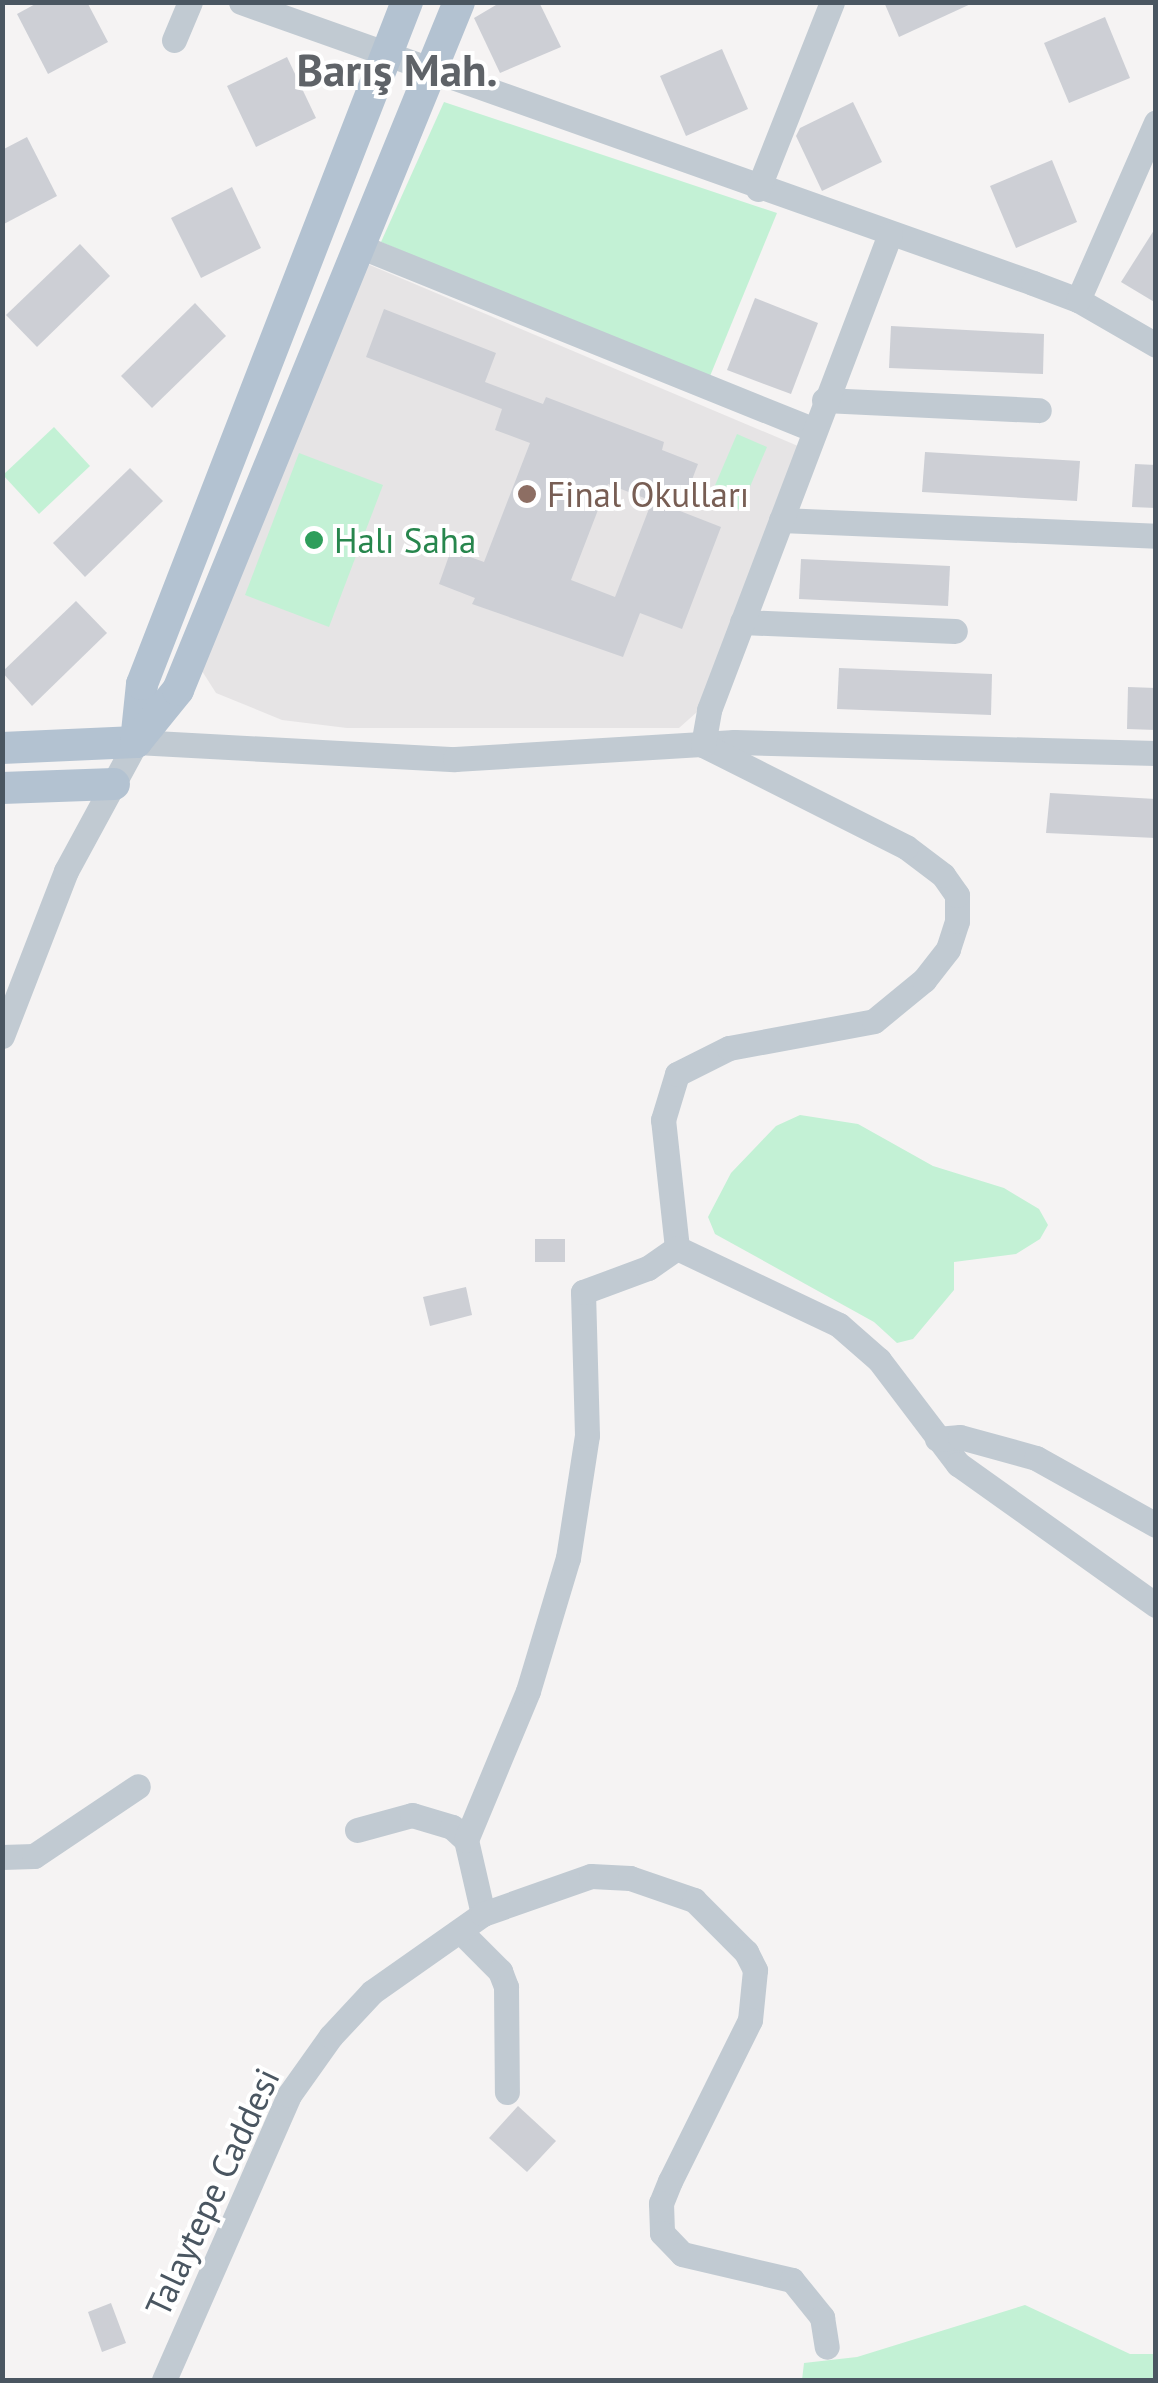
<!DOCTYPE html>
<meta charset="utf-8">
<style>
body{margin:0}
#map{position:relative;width:1158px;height:2383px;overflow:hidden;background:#f5f3f3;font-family:"PT Sans",sans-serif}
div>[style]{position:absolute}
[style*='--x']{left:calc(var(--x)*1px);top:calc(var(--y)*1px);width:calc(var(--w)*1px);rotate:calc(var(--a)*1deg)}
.education>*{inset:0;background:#e6e4e5}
.green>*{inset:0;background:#c3f1d5}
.building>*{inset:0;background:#cdcfd5}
.minor>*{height:25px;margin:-12.5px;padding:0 12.5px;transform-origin:12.5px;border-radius:12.5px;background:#c1cad2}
.major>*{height:32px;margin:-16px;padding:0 16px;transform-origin:16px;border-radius:16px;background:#b3c2d1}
.dots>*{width:28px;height:28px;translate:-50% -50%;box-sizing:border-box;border:5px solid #fff;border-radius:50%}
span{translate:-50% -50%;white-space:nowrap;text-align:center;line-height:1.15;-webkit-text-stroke:8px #fff;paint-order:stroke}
.education-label{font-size:35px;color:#785e54}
.left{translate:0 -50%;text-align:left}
.leisure-label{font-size:35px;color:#27864d}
.street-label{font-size:35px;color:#4a5661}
.district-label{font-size:45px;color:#5f6368;font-weight:700}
.frame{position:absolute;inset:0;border:5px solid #4a5661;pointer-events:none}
</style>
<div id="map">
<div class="education">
<div style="clip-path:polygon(365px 263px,798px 446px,697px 712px,679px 728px,347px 728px,282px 720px,216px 693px,202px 671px)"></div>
</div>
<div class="green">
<div style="clip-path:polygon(444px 102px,777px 213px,708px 381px,381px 242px)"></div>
<div style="clip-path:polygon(54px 427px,90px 466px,39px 514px,3px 475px)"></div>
<div style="clip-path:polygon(737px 434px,767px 447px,740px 510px,710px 497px)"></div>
<div style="clip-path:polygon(299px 453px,383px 485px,329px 627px,245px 595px)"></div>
<div style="clip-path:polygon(800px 1115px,858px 1124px,933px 1166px,1004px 1188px,1039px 1209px,1048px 1225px,1040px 1239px,1016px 1254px,954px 1262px,954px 1290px,913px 1339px,897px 1343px,874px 1322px,715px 1234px,708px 1217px,731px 1173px,776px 1126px)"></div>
<div style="clip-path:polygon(1025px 2305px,1130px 2354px,1155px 2354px,1155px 2380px,802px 2380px,804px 2363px,857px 2357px)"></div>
</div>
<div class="building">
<div style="clip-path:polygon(39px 2px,87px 2px,108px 42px,48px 74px,17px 14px)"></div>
<div style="clip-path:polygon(501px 2px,539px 2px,561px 47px,500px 73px,474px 18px)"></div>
<div style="clip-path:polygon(884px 2px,975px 2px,899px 37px)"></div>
<div style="clip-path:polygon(1105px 17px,1130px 78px,1069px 103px,1044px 43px)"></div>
<div style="clip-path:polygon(722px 49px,748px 109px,686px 136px,660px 76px)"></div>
<div style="clip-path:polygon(287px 57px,316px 118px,256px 147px,227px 86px)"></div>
<div style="clip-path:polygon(853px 102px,882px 162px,822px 191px,796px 136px,800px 128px)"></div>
<div style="clip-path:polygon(27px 137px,57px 196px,2px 225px,2px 150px)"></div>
<div style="clip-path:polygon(1052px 160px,1077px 222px,1016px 248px,990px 186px)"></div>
<div style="clip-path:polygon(232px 187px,261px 248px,201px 278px,171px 218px)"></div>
<div style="clip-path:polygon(1156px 227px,1156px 303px,1121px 282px)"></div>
<div style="clip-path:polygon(80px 244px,110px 276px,37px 347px,6px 315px)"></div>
<div style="clip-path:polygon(755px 298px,818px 323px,791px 394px,727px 370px)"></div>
<div style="clip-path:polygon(195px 303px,226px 336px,152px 408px,121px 376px)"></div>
<div style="clip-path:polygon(evenodd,384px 309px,496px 353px,485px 382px,543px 404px,546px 397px,664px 442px,662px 450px,698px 464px,680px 511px,721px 527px,682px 629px,640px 613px,623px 657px,472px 604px,475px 598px,439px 584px,451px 550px,484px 562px,530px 443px,495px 430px,502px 409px,366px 357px,384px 309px,608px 484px,652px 501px,615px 597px,571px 580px,608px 484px)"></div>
<div style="clip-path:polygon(891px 326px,1044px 334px,1043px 374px,889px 368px)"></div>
<div style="clip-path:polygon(925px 452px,1080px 461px,1077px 501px,922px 492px)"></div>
<div style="clip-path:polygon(1135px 464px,1156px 465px,1156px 508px,1132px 507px)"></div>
<div style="clip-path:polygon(130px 468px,163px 501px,85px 577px,53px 543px)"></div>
<div style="clip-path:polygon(801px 559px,950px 566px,948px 606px,799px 599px)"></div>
<div style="clip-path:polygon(76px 601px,107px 633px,32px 706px,2px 672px)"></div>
<div style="clip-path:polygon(839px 668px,992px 674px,991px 715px,837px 709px)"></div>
<div style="clip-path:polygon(1128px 687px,1156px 688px,1156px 730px,1127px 729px)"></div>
<div style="clip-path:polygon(1050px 793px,1156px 799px,1156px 838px,1046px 833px)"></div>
<div style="clip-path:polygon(535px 1239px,565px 1239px,565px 1262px,535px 1262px)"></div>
<div style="clip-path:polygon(466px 1287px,472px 1315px,430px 1326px,423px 1297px)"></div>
<div style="clip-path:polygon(518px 2106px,556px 2141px,527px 2172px,489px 2138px)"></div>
<div style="clip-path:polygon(111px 2303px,126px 2343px,102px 2352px,88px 2312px)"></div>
</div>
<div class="minor">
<div style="--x:241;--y:2;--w:840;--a:19.53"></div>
<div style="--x:1033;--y:283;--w:48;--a:20.7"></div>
<div style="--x:1078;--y:300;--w:90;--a:30"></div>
<div style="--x:174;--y:40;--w:41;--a:-67.2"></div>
<div style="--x:758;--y:189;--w:201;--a:-68.4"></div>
<div style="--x:359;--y:246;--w:489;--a:22"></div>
<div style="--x:1078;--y:300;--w:194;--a:-66.3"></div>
<div style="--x:824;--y:400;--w:215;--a:2.7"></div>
<div style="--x:781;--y:520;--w:375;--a:2.4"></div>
<div style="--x:742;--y:622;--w:213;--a:2.4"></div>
<div style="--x:2;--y:1036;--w:177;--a:-68.8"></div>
<div style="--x:66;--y:871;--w:147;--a:-61.5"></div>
<div style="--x:136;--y:742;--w:319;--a:3.1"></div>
<div style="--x:455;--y:759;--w:280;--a:-3.5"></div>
<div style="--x:734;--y:742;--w:422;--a:1.5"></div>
<div style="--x:677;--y:1248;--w:129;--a:-96.2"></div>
<div style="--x:663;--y:1120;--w:48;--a:-73.1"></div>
<div style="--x:677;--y:1074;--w:58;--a:-26.6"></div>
<div style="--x:729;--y:1048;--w:147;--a:-10.5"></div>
<div style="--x:874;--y:1021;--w:65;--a:-39.4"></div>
<div style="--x:924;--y:980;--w:39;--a:-52"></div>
<div style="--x:948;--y:949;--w:29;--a:-72"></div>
<div style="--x:957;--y:921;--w:26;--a:-90"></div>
<div style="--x:957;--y:895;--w:24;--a:-125"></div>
<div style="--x:943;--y:875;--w:46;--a:-142.9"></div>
<div style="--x:906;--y:847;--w:227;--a:-153.3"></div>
<div style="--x:703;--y:745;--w:36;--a:-80"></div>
<div style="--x:709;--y:710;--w:509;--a:-69.18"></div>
<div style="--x:677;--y:1248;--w:179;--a:25.4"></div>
<div style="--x:839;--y:1325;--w:53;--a:41.2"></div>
<div style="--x:879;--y:1360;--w:131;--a:52.8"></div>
<div style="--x:958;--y:1464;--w:243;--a:35.5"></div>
<div style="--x:937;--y:1439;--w:23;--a:-5"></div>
<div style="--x:960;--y:1437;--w:79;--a:15.4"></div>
<div style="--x:1036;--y:1458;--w:137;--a:29.2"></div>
<div style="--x:357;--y:1830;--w:57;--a:-15.3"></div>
<div style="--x:412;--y:1815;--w:42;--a:16.7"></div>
<div style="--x:452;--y:1827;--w:19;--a:43"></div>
<div style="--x:2;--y:1857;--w:32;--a:-2"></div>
<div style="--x:34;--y:1856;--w:125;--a:-33.9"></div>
<div style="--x:483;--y:1914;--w:76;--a:-102.9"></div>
<div style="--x:466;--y:1840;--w:161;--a:-67.4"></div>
<div style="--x:528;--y:1691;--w:139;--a:-73.3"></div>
<div style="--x:568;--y:1558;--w:124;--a:-81.2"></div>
<div style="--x:587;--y:1435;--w:143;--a:-91.6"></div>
<div style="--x:583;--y:1292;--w:69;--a:-20.3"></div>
<div style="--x:648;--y:1268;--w:35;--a:-35"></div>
<div style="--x:460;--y:1931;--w:57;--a:45"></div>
<div style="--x:500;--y:1971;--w:17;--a:69"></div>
<div style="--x:506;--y:1987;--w:105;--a:89.5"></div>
<div style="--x:164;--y:2380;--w:311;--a:-66.3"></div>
<div style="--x:289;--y:2095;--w:72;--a:-54.6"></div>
<div style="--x:331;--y:2036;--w:60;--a:-47"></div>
<div style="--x:372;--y:1992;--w:136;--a:-35.1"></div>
<div style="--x:483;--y:1914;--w:114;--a:-19.4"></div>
<div style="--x:591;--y:1876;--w:39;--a:3"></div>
<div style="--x:630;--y:1878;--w:68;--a:19"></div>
<div style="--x:694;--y:1900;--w:74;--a:45"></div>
<div style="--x:746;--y:1952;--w:20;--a:63"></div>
<div style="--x:755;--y:1970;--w:50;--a:95.7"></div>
<div style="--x:750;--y:2020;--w:180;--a:116.4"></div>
<div style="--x:670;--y:2181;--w:24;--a:112"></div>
<div style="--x:661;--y:2203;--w:30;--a:88"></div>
<div style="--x:662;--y:2233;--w:29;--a:46"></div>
<div style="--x:682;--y:2254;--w:113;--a:13.3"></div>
<div style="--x:792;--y:2280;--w:48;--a:51"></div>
<div style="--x:822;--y:2317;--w:30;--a:81"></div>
</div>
<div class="major">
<div style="--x:136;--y:742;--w:58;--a:-84.1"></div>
<div style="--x:142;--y:684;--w:732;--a:-68.77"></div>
<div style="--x:2;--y:748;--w:134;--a:-2.6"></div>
<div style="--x:136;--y:742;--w:67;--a:-51.1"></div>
<div style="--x:178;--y:690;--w:743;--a:-67.78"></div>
<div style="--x:2;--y:788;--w:112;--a:-2"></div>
</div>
<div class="dots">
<div style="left:527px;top:494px;background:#8d6e63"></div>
<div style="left:314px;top:540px;background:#2e9e5b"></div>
</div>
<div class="education-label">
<span class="left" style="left:547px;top:494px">Final Okulları</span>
</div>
<div class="leisure-label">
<span class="left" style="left:334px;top:540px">Halı Saha</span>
</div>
<div class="street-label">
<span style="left:212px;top:2192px;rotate:-65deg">Talaytepe Caddesi</span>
</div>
<div class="district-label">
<span style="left:397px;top:70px">Barış Mah.</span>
</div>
<div class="frame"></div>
</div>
